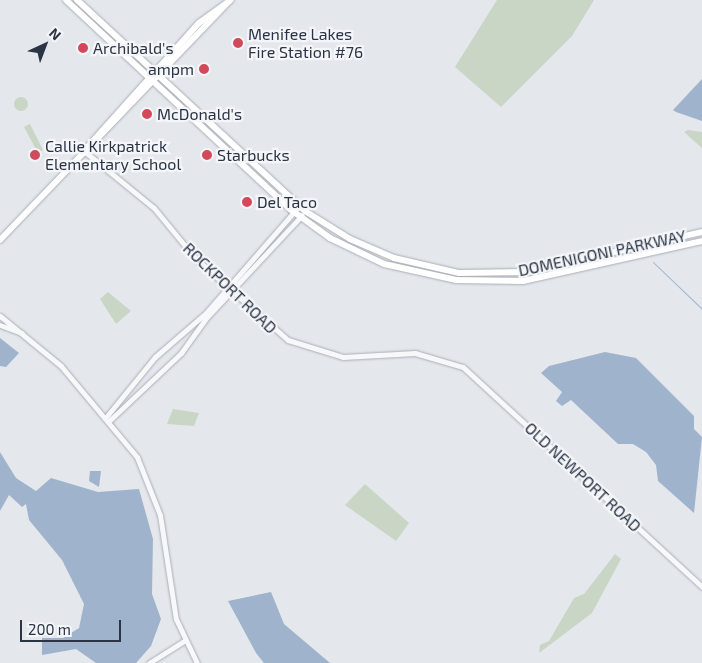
<!DOCTYPE html>
<style>
body{margin:0}
#map{position:relative;width:702px;height:663px;overflow:hidden;background:#e4e7ec;font-family:"Exo 2",sans-serif}
div>[style]{position:absolute}
[style*='--x']{left:calc(var(--x)*1px);top:calc(var(--y)*1px);width:calc(var(--w)*1px);rotate:calc(var(--a)*1deg)}
.green>*{inset:0;background:#c9d6c5}
.round{border-radius:50%}
.water>*{inset:0;background:#9fb4cc}
.stream>*{height:1px;margin:-0.5px;padding:0 0.5px;transform-origin:0.5px;border-radius:0.5px;background:#9fb4cc}
.roads{filter:drop-shadow(0 0 1px #a9aeb7) drop-shadow(0 0 1px #a9aeb7)}
.minor>*{height:5px;margin:-2.5px;padding:0 2.5px;transform-origin:2.5px;border-radius:2.5px;background:#f7f8fa}
.major>*{height:6px;margin:-3px;padding:0 3px;transform-origin:3px;border-radius:3px;background:#fff}
.dots>*{width:14px;height:14px;translate:-50% -50%;box-sizing:border-box;border:2px solid #f4f6f9;border-radius:50%}
span{translate:-50% -50%;white-space:nowrap;text-align:center;line-height:1.15;-webkit-text-stroke:4.5px #f4f6f9;paint-order:stroke}
.poi-label{font-size:16px;color:#2b3445}
.left{translate:0 -50%;text-align:left}
.right{translate:-100% -50%;text-align:right}
.street-label{font-size:16px;color:#2b3445}
.north{position:absolute;left:20px;top:20px;width:50px;height:50px;-webkit-text-stroke:4px #f4f6f9;paint-order:stroke;rotate:43deg;font-size:14px;font-weight:700;line-height:20px;text-align:center;color:#2b3445}
.north::after{content:'';display:block;margin:auto;width:18px;height:22px;background:#2b3445;clip-path:polygon(50% 0,100% 100%,50% 72%,0 100%)}
.scale{position:absolute;left:20px;top:620px;width:101px;height:22px;box-sizing:border-box;border:2px solid #2b3445;border-top:0;padding-left:6px;font-size:15px;line-height:18px;white-space:nowrap;color:#2b3445;-webkit-text-stroke:4px #f4f6f9;paint-order:stroke}
</style>
<div id="map">
<div class="green">
<div style="clip-path:polygon(497px 0,594px 0,572px 36px,501px 107px,455px 67px)"></div>
<div class="round" style="left:14px;top:97px;width:14px;height:14px"></div>
<div style="clip-path:polygon(30px 124px,43px 150px,38px 153px,24px 127px)"></div>
<div style="clip-path:polygon(688px 130px,702px 132px,702px 148px,684px 132px)"></div>
<div style="clip-path:polygon(108px 292px,131px 311px,116px 324px,100px 299px)"></div>
<div style="clip-path:polygon(173px 409px,199px 413px,194px 426px,167px 424px)"></div>
<div style="clip-path:polygon(365px 484px,409px 523px,396px 541px,345px 505px)"></div>
<div style="clip-path:polygon(615px 554px,621px 559px,592px 613px,539px 653px,540px 645px,549px 641px,574px 598px,584px 594px)"></div>
</div>
<div class="water">
<div style="clip-path:polygon(702px 79px,702px 121px,676px 112px,673px 110px)"></div>
<div style="clip-path:polygon(0 338px,19px 353px,6px 367px,0 366px)"></div>
<div style="clip-path:polygon(605px 352px,636px 358px,694px 416px,694px 429px,702px 437px,694px 513px,658px 481px,656px 465px,646px 452px,633px 444px,618px 444px,571px 400px,562px 406px,556px 401px,562px 392px,541px 373px,549px 366px)"></div>
<div style="clip-path:polygon(0 452px,16px 478px,36px 491px,51px 478px,98px 492px,139px 489px,153px 539px,152px 594px,161px 619px,151px 646px,136px 663px,96px 663px,76px 649px,42px 655px,42px 638px,63px 638px,79px 628px,84px 604px,62px 560px,29px 520px,26px 504px,22px 507px,9px 495px,0 511px)"></div>
<div style="clip-path:polygon(90px 471px,101px 471px,99px 487px,89px 481px)"></div>
<div style="clip-path:polygon(271px 592px,284px 624px,330px 663px,264px 663px,256px 653px,228px 601px)"></div>
</div>
<div class="stream">
<div style="--x:653;--y:262;--w:68;--a:43.8"></div>
</div>
<div class="roads">
<div class="minor">
<div style="--x:84;--y:151;--w:90;--a:39.2"></div>
<div style="--x:154;--y:208;--w:65;--a:50.6"></div>
<div style="--x:195;--y:258;--w:124;--a:41.4"></div>
<div style="--x:288;--y:340;--w:58;--a:17.2"></div>
<div style="--x:343;--y:357;--w:72;--a:-3.2"></div>
<div style="--x:415;--y:353;--w:50;--a:16.3"></div>
<div style="--x:463;--y:367;--w:325;--a:42.6"></div>
<div style="--x:0;--y:316;--w:79;--a:39.3"></div>
<div style="--x:61;--y:366;--w:119;--a:50.1"></div>
<div style="--x:137;--y:457;--w:62;--a:68.4"></div>
<div style="--x:160;--y:515;--w:105;--a:81.3"></div>
<div style="--x:176;--y:619;--w:49;--a:64.5"></div>
<div style="--x:0;--y:325;--w:23;--a:20"></div>
<div style="--x:107;--y:416;--w:76;--a:-50.9"></div>
<div style="--x:155;--y:357;--w:67;--a:-40.8"></div>
<div style="--x:206;--y:313;--w:142;--a:-49"></div>
<div style="--x:110;--y:420;--w:98;--a:-43.3"></div>
<div style="--x:181;--y:353;--w:44;--a:-54.2"></div>
<div style="--x:207;--y:317;--w:139;--a:-47"></div>
<div style="--x:149;--y:663;--w:41;--a:-32.2"></div>
</div>
<div class="major">
<div style="--x:66;--y:0;--w:306;--a:43"></div>
<div style="--x:290;--y:209;--w:49;--a:35.9"></div>
<div style="--x:330;--y:238;--w:60;--a:25.7"></div>
<div style="--x:384;--y:264;--w:74;--a:12.5"></div>
<div style="--x:456;--y:280;--w:67;--a:0.9"></div>
<div style="--x:523;--y:281;--w:183;--a:-12.6"></div>
<div style="--x:77;--y:0;--w:311;--a:42.8"></div>
<div style="--x:305;--y:211;--w:53;--a:31.9"></div>
<div style="--x:350;--y:239;--w:48;--a:23.4"></div>
<div style="--x:394;--y:258;--w:67;--a:13"></div>
<div style="--x:459;--y:273;--w:67;--a:-0.9"></div>
<div style="--x:526;--y:272;--w:180;--a:-12.8"></div>
<div style="--x:84;--y:151;--w:172;--a:-48.1"></div>
<div style="--x:199;--y:23;--w:39;--a:-36"></div>
<div style="--x:0;--y:240;--w:331;--a:-46.2"></div>
</div>
</div>
<div class="dots">
<div style="left:238px;top:43px;background:#d1495b"></div>
<div style="left:83px;top:48px;background:#d1495b"></div>
<div style="left:204px;top:69px;background:#d1495b"></div>
<div style="left:147px;top:114px;background:#d1495b"></div>
<div style="left:35px;top:155px;background:#d1495b"></div>
<div style="left:207px;top:155px;background:#d1495b"></div>
<div style="left:247px;top:202px;background:#d1495b"></div>
</div>
<div class="poi-label">
<span class="left" style="left:248px;top:43px">Menifee Lakes<br>Fire Station #76</span>
<span class="left" style="left:93px;top:48px">Archibald's</span>
<span class="right" style="left:194px;top:69px">ampm</span>
<span class="left" style="left:157px;top:114px">McDonald's</span>
<span class="left" style="left:45px;top:155px">Callie Kirkpatrick<br>Elementary School</span>
<span class="left" style="left:217px;top:155px">Starbucks</span>
<span class="left" style="left:257px;top:202px">Del Taco</span>
</div>
<div class="street-label">
<span style="left:602px;top:253px;rotate:-12deg">DOMENIGONI PARKWAY</span>
<span style="left:230px;top:288px;rotate:44deg">ROCKPORT ROAD</span>
<span style="left:583px;top:477px;rotate:43deg">OLD NEWPORT ROAD</span>
</div>
<div class="north">N</div>
<div class="scale">200 m</div>
</div>
